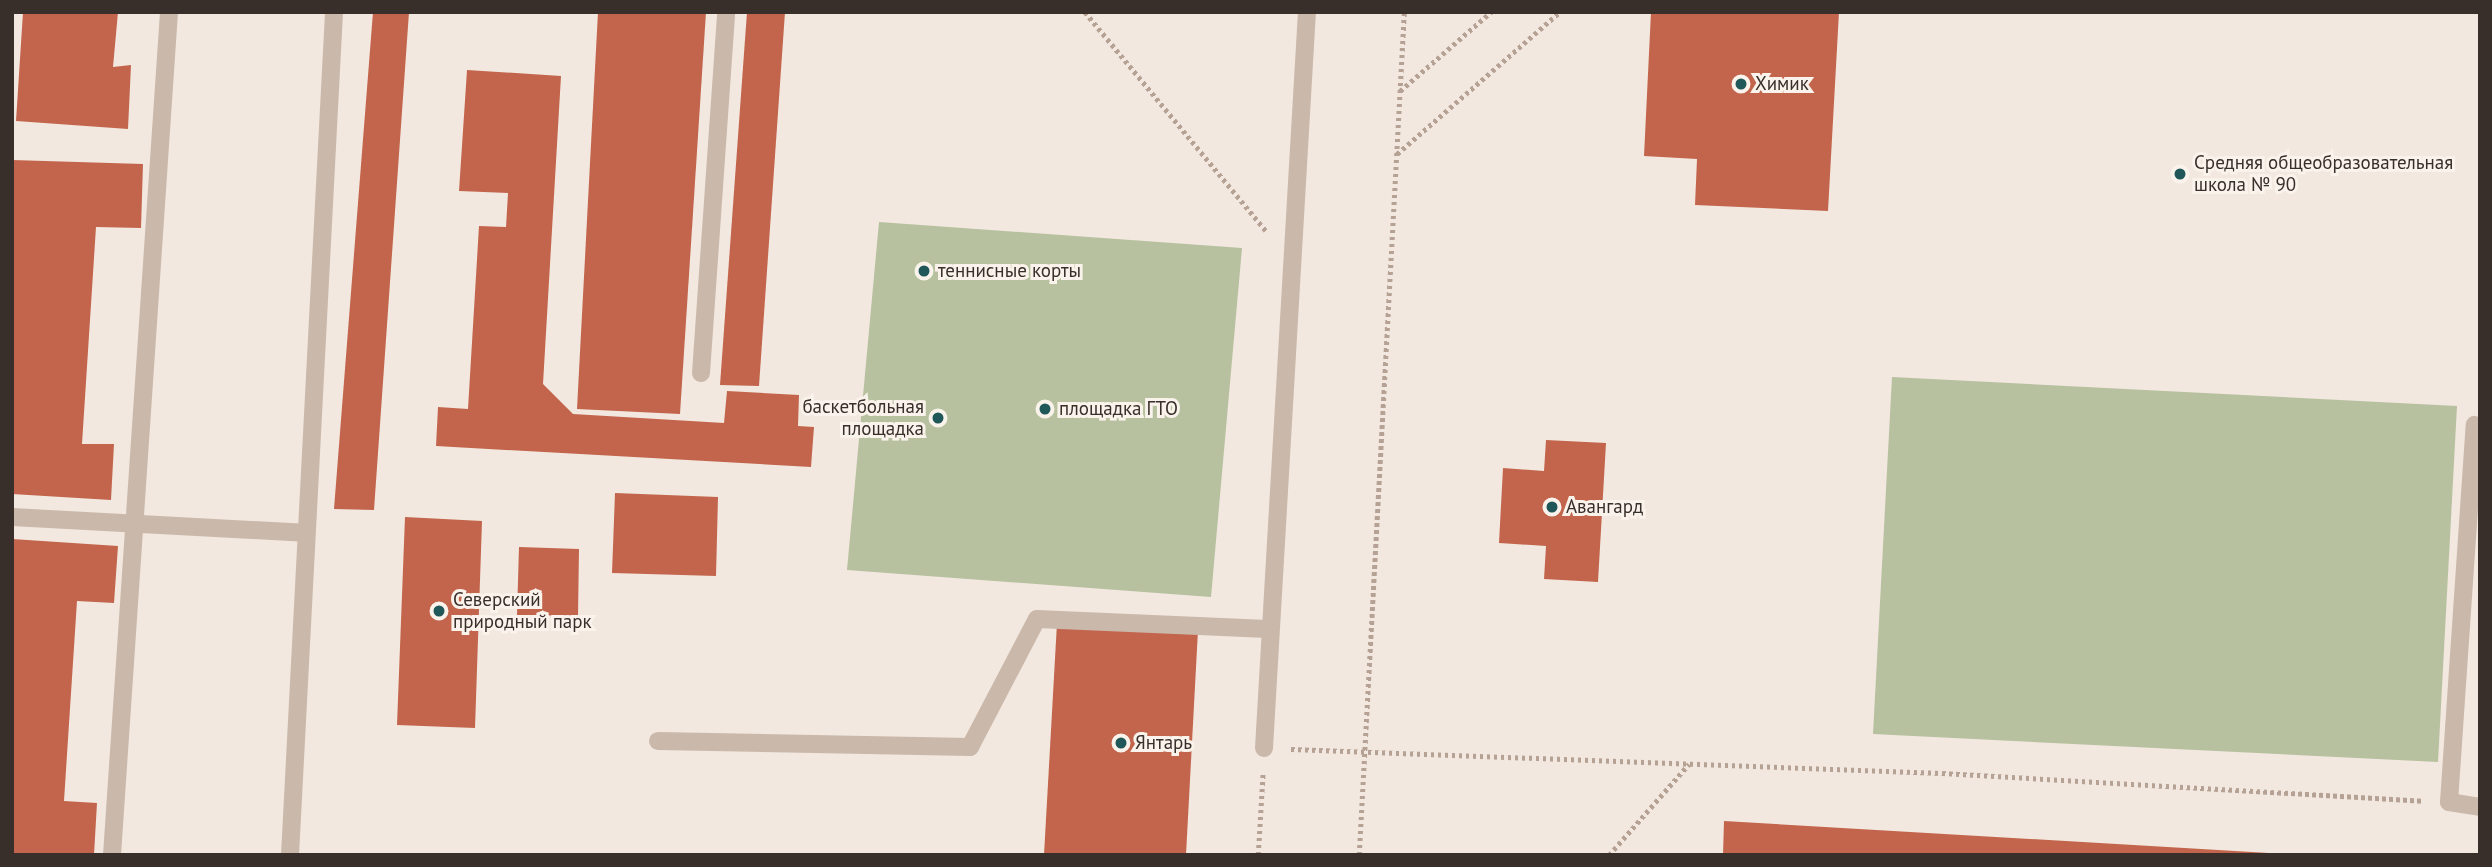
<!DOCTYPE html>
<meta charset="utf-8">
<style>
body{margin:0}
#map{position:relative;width:2492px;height:867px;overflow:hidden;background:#f2e8df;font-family:"PT Sans",sans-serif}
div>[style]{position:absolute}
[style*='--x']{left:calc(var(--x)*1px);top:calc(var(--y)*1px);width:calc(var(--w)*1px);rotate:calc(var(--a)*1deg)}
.green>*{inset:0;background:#b7c19f}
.building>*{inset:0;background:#c3654c}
.path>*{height:4.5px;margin-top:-2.25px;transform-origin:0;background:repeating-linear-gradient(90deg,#b6a295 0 3.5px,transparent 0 7px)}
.service>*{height:18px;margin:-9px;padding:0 9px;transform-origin:9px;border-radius:9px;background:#cab8ab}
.minor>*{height:18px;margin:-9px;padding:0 9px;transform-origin:9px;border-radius:9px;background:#cab8ab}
.dots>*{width:19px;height:19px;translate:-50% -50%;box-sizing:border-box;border:4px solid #faf3eb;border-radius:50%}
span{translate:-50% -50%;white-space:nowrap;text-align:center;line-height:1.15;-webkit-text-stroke:6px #faf3eb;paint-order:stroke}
.poi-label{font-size:19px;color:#382e2a}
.left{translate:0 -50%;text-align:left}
.right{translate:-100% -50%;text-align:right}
.frame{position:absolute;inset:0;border:14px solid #382e2a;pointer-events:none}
</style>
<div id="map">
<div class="green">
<div style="clip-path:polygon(879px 222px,1242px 248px,1211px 597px,847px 570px)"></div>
<div style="clip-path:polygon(1892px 377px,2457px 406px,2438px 762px,1873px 734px)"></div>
</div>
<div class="building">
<div style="clip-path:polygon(23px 12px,118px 12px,113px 67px,131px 65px,128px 129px,16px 121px)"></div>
<div style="clip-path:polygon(373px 12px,409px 12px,374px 510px,334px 509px)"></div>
<div style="clip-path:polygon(598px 12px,706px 12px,680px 414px,577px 409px)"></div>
<div style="clip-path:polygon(747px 12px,785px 12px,759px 386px,720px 385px)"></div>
<div style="clip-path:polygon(1651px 12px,1839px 12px,1828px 211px,1695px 205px,1697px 159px,1644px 156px)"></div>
<div style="clip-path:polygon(467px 70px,561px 76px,543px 384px,573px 414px,724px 423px,727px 391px,799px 395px,798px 426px,814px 427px,811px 467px,436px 446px,438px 407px,468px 409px,479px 226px,506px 227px,508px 193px,459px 191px)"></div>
<div style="clip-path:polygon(12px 160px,143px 164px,141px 228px,96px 227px,82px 444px,114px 444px,111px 500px,12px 494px)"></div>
<div style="clip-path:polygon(1546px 440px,1606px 443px,1598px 582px,1544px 579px,1546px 546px,1499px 543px,1503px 468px,1544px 471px)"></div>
<div style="clip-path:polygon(615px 493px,718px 497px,716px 576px,612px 573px)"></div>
<div style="clip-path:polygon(405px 517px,482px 521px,475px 728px,397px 725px)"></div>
<div style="clip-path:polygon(12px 539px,118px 546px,114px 603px,77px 601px,64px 801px,97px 803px,94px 855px,12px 855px)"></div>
<div style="clip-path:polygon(519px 547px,579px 549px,578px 616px,517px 615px)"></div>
<div style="clip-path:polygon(1057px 623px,1198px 630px,1186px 855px,1044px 855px)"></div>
<div style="clip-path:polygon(1724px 821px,2269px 853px,2269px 855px,1723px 855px)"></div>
</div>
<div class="path">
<div style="--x:1085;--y:12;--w:286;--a:50.4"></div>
<div style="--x:1400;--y:91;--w:121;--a:-41"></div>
<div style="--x:1397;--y:154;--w:216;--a:-41.1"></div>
<div style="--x:1291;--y:749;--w:651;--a:2.11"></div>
<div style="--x:1942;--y:773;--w:481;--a:3.3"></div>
<div style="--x:1258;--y:855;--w:83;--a:-86.6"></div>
<div style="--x:1359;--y:855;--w:844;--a:-86.94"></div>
<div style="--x:1609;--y:855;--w:121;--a:-48.7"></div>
</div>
<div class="service">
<div style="--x:701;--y:373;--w:362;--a:-86"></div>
<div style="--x:12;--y:517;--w:292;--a:3.1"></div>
<div style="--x:658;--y:741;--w:312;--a:1.1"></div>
<div style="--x:970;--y:747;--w:144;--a:-62.4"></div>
<div style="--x:1037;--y:619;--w:231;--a:2.5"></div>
<div style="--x:2449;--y:802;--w:378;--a:-86.1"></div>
<div style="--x:112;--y:855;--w:845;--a:-86.13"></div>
<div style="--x:290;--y:855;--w:844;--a:-87.01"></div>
</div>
<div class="minor">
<div style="--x:1264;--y:748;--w:737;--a:-86.66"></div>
<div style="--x:2449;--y:802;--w:31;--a:9"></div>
</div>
<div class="dots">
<div style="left:1741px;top:84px;background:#205759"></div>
<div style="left:2180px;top:174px;background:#205759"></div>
<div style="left:924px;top:271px;background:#205759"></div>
<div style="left:1045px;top:409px;background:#205759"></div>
<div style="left:938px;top:418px;background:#205759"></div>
<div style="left:1552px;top:507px;background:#205759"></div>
<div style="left:439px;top:611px;background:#205759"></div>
<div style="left:1121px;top:743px;background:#205759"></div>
</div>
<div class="poi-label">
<span class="left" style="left:1755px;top:84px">Химик</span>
<span class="left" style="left:2194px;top:174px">Средняя общеобразовательная<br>школа № 90</span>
<span class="left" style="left:938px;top:271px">теннисные корты</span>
<span class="right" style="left:924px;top:418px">баскетбольная<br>площадка</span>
<span class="left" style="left:1059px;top:409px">площадка ГТО</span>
<span class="left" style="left:1566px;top:507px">Авангард</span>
<span class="left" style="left:453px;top:611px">Северский<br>природный парк</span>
<span class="left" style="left:1135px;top:743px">Янтарь</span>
</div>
<div class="frame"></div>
</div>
